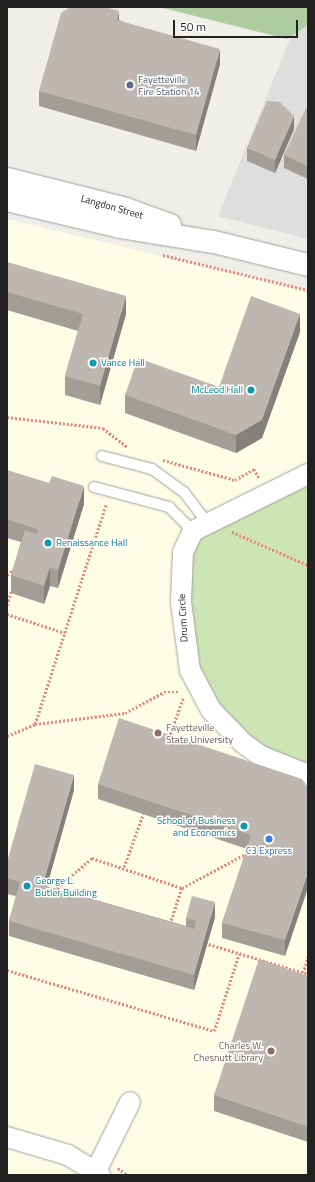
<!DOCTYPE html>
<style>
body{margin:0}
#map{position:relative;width:315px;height:1182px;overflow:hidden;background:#f0eee9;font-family:"Titillium Web",sans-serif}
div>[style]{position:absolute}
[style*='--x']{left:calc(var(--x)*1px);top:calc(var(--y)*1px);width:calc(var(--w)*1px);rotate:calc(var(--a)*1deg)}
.residential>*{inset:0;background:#dfdede}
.education>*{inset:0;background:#fdfce5}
.grass>*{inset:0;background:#cde5b4}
.forest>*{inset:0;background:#aecca1}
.path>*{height:2.5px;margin-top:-1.25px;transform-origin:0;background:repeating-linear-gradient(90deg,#ee857c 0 2px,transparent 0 4px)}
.roads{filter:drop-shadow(0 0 1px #a2a2a2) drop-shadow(0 0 1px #a2a2a2)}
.service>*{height:10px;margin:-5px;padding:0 5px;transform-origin:5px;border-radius:5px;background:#fff}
.minor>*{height:20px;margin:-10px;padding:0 10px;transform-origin:10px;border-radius:10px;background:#fff}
.tertiary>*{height:22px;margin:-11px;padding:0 11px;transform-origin:11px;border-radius:11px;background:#fff}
.wall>*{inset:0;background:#a39d98}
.shaded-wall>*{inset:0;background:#85807c}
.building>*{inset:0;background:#beb7b1}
.dots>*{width:11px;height:11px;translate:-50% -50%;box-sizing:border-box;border:2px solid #fff;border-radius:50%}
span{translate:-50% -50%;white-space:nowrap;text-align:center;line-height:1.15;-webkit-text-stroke:3px #fff;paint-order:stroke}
.service-label{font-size:10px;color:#4e5e75}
.left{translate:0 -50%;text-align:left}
.street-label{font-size:10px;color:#212121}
.culture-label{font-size:10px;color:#0d838f}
.right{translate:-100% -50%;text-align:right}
.education-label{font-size:10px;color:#785e54}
.shop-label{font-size:10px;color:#366cbe}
.frame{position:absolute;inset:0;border:8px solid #212121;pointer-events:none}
.scale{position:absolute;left:173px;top:20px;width:125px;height:18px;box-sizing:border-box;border:2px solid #212121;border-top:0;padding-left:5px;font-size:12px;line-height:14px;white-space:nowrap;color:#212121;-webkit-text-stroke:3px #fff;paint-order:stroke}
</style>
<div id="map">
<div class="residential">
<div style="clip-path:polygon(303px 7px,308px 7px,308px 239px,218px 216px)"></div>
</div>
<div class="education">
<div style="clip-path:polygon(7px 219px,308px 291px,308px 1175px,7px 1175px)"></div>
</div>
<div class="grass">
<div style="clip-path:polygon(308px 473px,308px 775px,243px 743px,185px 648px,193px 531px)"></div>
</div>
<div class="forest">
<div style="clip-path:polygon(159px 7px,308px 7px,308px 25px,287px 39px)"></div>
</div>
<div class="path">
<div style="--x:163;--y:255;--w:149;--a:13.6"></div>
<div style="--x:7;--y:417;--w:97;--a:6.5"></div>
<div style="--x:103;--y:428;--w:31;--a:38"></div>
<div style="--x:163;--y:460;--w:75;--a:15.5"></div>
<div style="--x:235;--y:480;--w:22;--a:-30"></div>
<div style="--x:254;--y:469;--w:10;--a:61"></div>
<div style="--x:232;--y:532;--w:83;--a:23.5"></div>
<div style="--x:7;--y:575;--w:9;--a:-41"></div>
<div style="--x:7;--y:605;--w:15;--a:-74"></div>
<div style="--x:7;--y:614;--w:61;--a:18.1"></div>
<div style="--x:35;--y:724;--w:91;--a:-7"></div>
<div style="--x:125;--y:713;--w:44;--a:-28.3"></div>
<div style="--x:164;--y:692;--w:16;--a:0"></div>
<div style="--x:7;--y:736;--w:30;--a:-23"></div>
<div style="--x:35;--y:724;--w:231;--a:-72.1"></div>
<div style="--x:169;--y:738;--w:42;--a:-70.7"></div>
<div style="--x:124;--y:867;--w:59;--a:-70.3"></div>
<div style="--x:182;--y:888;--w:74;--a:-28.3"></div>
<div style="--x:54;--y:891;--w:50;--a:-41"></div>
<div style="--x:92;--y:858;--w:95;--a:18.4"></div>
<div style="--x:182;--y:888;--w:38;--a:108"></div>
<div style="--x:205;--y:943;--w:108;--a:16.8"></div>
<div style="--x:7;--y:970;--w:216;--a:16.4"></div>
<div style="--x:214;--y:1031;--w:81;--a:-72"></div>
<div style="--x:303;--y:973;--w:19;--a:-74"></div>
<div style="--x:118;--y:1168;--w:11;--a:38"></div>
</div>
<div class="roads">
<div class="service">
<div style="--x:102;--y:456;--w:52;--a:14.6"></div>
<div style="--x:152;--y:469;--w:39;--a:36"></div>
<div style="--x:184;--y:492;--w:39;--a:53"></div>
<div style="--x:94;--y:487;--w:78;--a:14.9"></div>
<div style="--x:169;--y:507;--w:34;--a:45"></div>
</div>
<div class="minor">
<div style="--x:308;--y:474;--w:128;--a:153.6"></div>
<div style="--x:193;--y:531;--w:23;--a:115"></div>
<div style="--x:183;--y:552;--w:50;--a:92.3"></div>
<div style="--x:181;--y:602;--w:69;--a:82.5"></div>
<div style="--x:190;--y:670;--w:45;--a:62.3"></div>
<div style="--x:211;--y:710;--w:46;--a:45.9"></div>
<div style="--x:243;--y:743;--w:22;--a:36"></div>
<div style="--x:261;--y:756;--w:51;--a:22"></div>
<div style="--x:7;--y:1137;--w:64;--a:16.4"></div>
<div style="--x:68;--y:1155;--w:38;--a:32"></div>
<div style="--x:94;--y:1175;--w:81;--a:-63.7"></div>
</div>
<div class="tertiary">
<div style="--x:7;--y:179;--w:123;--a:14.1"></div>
<div style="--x:126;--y:209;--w:47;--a:20"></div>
<div style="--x:7;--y:200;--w:116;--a:13.4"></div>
<div style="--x:120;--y:227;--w:95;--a:9.1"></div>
<div style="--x:214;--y:242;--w:97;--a:13.7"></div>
</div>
</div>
<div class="wall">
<div style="clip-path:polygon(119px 20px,220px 64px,196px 151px,39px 106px,39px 91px)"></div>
<div style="clip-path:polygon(308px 109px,308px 179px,284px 168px,284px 155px)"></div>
<div style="clip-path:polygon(294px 129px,275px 173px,247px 161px,247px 148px)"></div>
<div style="clip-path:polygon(7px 262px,126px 314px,100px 405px,65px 395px,65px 376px,78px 331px,7px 310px)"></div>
<div style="clip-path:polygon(300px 332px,262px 438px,236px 453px,125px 413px,125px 395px,219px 387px)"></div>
<div style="clip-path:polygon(7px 470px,84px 504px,58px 588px,50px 586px,44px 604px,11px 593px,11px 575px,21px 542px,7px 538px)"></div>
<div style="clip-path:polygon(302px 779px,285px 956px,222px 938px,222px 923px,247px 849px,98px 799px,98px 784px)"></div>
<div style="clip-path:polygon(74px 790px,47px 886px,186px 926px,186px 918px,215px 917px,194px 990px,9px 936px,9px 921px,16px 896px,7px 894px,7px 862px)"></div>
<div style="clip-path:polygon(308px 976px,308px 1142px,214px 1111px,214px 1095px)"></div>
</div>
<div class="shaded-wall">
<div style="clip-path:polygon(119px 11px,119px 26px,117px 20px)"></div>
<div style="clip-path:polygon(220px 49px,220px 64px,196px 151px,196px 135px)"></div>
<div style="clip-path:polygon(294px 116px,294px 129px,275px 173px,275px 160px)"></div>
<div style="clip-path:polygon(126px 296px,126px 314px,100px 405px,100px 386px)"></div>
<div style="clip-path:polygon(300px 314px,300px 332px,262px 438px,236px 453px,236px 435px)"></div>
<div style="clip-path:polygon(84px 486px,84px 504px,58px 588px,58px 570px)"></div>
<div style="clip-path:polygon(50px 567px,50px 586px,44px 604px,44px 586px)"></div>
<div style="clip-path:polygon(74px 775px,74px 790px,43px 900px,43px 885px)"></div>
<div style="clip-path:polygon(308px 872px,308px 888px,285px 956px,285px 940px)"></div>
<div style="clip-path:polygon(215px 902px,215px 917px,194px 990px,194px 975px)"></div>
</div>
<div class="building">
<div style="clip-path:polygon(70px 7px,106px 7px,119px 11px,117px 20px,220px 49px,196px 135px,39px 91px,61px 13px)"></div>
<div style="clip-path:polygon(267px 101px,280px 102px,294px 116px,275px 160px,247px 148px)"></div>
<div style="clip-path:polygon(306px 108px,308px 109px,308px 166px,284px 155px)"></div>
<div style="clip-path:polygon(7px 262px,126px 296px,100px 386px,65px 376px,83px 314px,7px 292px)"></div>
<div style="clip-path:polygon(251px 296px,300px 314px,262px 420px,236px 435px,125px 395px,138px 358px,219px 387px)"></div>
<div style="clip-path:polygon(7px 470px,49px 483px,52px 476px,84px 486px,58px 570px,50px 567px,44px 586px,11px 575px,25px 530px,37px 534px,39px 530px,7px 519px)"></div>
<div style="clip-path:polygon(119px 718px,302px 779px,308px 787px,308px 872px,285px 940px,222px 923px,251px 835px,98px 784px)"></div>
<div style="clip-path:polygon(35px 764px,74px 775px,43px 885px,194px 929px,196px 921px,186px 918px,192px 896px,215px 902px,194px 975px,9px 921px,20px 882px,7px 878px,7px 862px)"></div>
<div style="clip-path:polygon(259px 959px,308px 976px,308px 1127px,214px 1095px)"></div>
</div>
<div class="dots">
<div style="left:130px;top:85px;background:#5c6f8a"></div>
<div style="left:93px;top:363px;background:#0f9aa8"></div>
<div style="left:251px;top:390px;background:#0f9aa8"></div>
<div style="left:48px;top:543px;background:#0f9aa8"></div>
<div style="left:158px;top:733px;background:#8d6e63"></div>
<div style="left:244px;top:826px;background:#0f9aa8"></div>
<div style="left:269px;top:839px;background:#3f7fe0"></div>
<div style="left:27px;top:886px;background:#0f9aa8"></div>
<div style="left:271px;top:1051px;background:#8d6e63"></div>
</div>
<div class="service-label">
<span class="left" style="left:138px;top:85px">Fayetteville<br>Fire Station 14</span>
</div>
<div class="street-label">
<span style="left:112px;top:207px;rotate:16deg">Langdon Street</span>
<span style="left:183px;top:618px;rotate:-93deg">Drum Circle</span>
</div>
<div class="culture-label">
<span class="left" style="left:101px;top:363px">Vance Hall</span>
<span class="right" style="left:243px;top:390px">McLeod Hall</span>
<span class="left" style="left:56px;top:543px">Renaissance Hall</span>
<span class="right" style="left:236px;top:826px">School of Business<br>and Economics</span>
<span class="left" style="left:35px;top:886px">George L.<br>Butler Building</span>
</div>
<div class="education-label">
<span class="left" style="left:166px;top:733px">Fayetteville<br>State University</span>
<span class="right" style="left:263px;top:1051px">Charles W.<br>Chesnutt Library</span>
</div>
<div class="shop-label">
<span style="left:269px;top:851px">C3 Express</span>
</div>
<div class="frame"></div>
<div class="scale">50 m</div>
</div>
